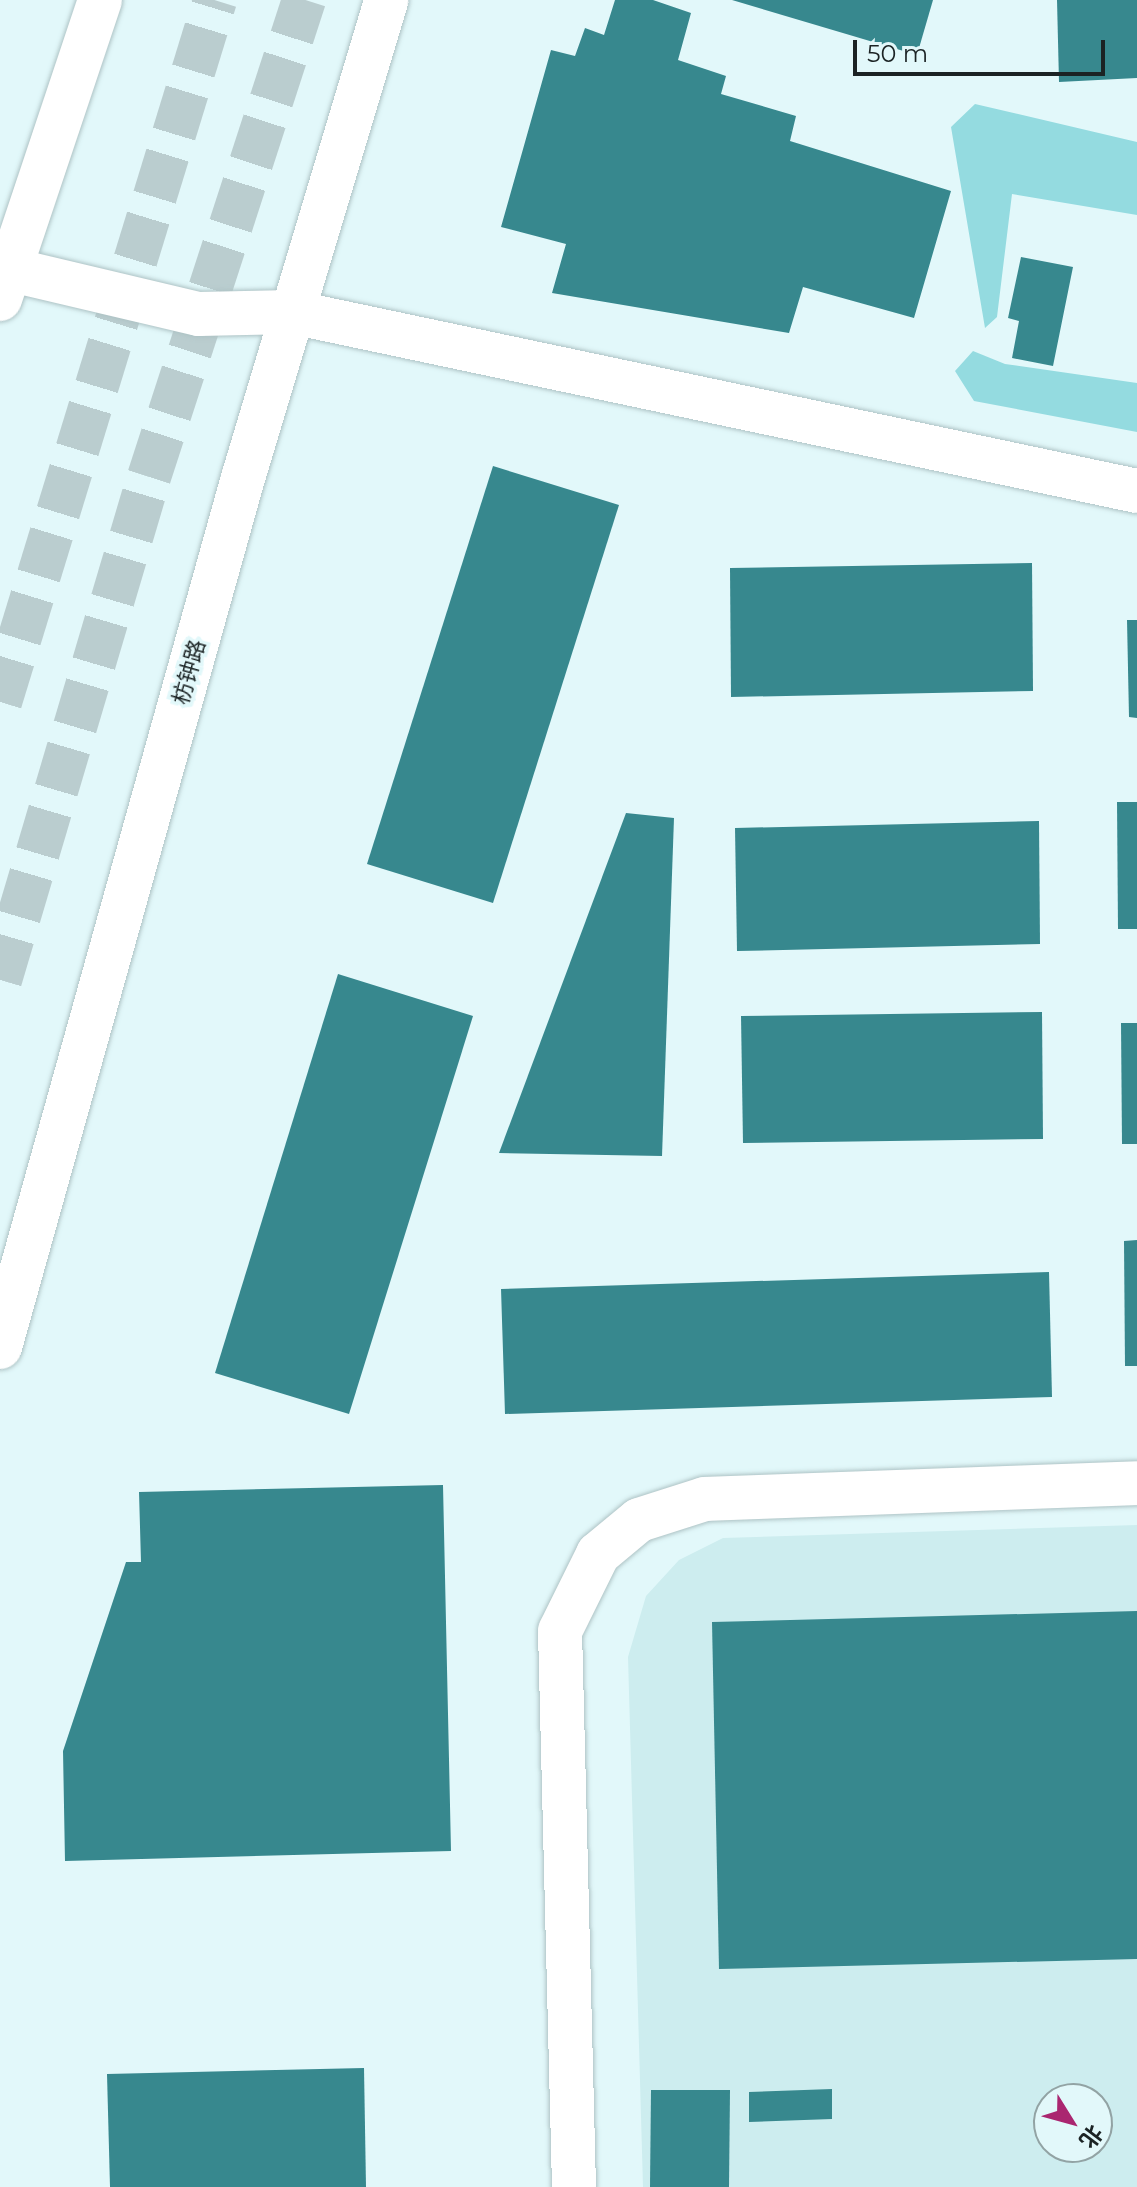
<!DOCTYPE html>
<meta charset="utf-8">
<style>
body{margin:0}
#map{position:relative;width:1137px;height:2187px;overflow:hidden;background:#e2f8fa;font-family:Montserrat,"Noto Sans SC",sans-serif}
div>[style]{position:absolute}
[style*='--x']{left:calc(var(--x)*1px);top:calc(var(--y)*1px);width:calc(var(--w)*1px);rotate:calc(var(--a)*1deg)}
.built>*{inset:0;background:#cdedef}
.green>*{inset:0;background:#94dbe0}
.building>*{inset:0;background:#37888e}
.trunk-tunnel>*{height:44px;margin-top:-22px;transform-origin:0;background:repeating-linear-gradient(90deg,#bacdcf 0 44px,transparent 0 66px)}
.roads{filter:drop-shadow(0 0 2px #aec3c5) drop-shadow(0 0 2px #aec3c5)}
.tertiary>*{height:44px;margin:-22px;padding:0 22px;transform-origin:22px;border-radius:22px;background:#fff}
.secondary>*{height:44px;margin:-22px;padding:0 22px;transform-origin:22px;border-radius:22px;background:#fff}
.trunk>*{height:44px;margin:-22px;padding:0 22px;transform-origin:22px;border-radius:22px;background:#fff}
span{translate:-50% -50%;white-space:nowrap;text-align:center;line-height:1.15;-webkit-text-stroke:7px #e2f8fa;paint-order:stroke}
.street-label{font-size:22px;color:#1b2324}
.north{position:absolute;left:1033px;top:2083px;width:80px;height:80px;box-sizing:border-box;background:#e2f8fa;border:2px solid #92a3a4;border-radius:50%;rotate:127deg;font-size:22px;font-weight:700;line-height:32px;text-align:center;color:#1b2324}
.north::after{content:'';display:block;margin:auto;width:28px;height:36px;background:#aa2670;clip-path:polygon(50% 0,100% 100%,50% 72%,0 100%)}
.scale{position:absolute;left:853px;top:40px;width:252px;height:36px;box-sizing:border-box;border:4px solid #1b2324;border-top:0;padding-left:10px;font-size:24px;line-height:28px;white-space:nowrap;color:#1b2324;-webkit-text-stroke:6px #e2f8fa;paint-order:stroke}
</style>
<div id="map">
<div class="built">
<div style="clip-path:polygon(evenodd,1137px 1525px,1137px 2187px,643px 2187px,628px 1657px,646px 1596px,679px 1560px,723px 1538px,1137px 1525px,1049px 2099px,1097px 2099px,1097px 2147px,1049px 2147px,1049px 2099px)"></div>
</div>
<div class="green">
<div style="clip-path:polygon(975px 104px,1137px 142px,1137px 215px,1012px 194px,997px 317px,985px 328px,951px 127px)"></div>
<div style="clip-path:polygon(973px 351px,1005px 364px,1137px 383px,1137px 432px,974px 401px,955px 371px)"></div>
</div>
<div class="building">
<div style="clip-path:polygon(615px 0,653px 0,691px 13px,678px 60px,726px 76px,721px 94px,796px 116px,790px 141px,951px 191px,914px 318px,803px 287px,789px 333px,552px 293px,566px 244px,501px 227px,551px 50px,575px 56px,585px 28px,604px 35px)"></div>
<div style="clip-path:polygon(732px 0,933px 0,917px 55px)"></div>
<div style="clip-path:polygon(1057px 0,1137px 0,1137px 78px,1059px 82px)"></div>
<div style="clip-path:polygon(1021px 257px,1073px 267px,1053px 366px,1012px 358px,1019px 321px,1008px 318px)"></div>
<div style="clip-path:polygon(493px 466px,619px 505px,493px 903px,367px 864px)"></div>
<div style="clip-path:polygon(1032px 563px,1033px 691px,731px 697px,730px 568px)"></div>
<div style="clip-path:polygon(1127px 620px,1137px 620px,1137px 718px,1129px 717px)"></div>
<div style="clip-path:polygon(1117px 802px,1137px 802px,1137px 929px,1118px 929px)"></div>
<div style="clip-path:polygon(626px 813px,674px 818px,662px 1156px,499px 1153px)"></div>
<div style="clip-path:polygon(1039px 821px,1040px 944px,737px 951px,735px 828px)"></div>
<div style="clip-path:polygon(338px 974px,473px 1016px,349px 1414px,215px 1373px)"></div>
<div style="clip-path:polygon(1042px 1012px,1043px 1139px,743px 1143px,741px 1016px)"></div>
<div style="clip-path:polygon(1121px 1023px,1137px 1023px,1137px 1144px,1122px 1144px)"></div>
<div style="clip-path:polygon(1137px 1240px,1137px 1366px,1125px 1366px,1124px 1241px)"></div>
<div style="clip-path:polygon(1049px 1272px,1052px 1397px,505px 1414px,501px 1289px)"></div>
<div style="clip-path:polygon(443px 1485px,451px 1851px,65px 1861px,63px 1751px,126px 1562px,141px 1562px,139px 1492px)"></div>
<div style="clip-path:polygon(1137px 1611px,1137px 1959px,719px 1969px,712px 1622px)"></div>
<div style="clip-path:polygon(364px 2068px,366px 2187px,110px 2187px,107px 2074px)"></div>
<div style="clip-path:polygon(832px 2089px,832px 2119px,749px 2122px,749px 2092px)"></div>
<div style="clip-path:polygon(651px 2090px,730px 2090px,729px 2187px,650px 2187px)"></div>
</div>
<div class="trunk-tunnel">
<div style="--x:0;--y:702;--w:734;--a:-72.97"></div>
<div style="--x:0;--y:980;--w:525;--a:-73.5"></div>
<div style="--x:149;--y:477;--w:502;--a:-72"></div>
</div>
<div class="roads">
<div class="tertiary">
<div style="--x:574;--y:2187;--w:556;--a:-91.44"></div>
<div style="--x:560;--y:1631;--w:86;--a:-63.7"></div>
<div style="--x:598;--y:1554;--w:53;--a:-39.7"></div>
<div style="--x:639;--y:1520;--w:69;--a:-17.7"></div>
<div style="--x:705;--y:1499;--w:432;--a:-2.1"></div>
</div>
<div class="secondary">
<div style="--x:8;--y:269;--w:196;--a:13.3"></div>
<div style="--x:199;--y:314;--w:93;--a:-1.2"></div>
<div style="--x:292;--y:312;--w:864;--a:11.96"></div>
</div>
<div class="trunk">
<div style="--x:0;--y:299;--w:315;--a:-71.5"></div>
<div style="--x:0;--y:1347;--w:902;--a:-74.38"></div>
<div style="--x:243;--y:478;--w:499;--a:-73.3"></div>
</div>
</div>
<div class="street-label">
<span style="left:189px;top:672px;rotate:-74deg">枋钟路</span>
</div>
<div class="north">北</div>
<div class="scale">50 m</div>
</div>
